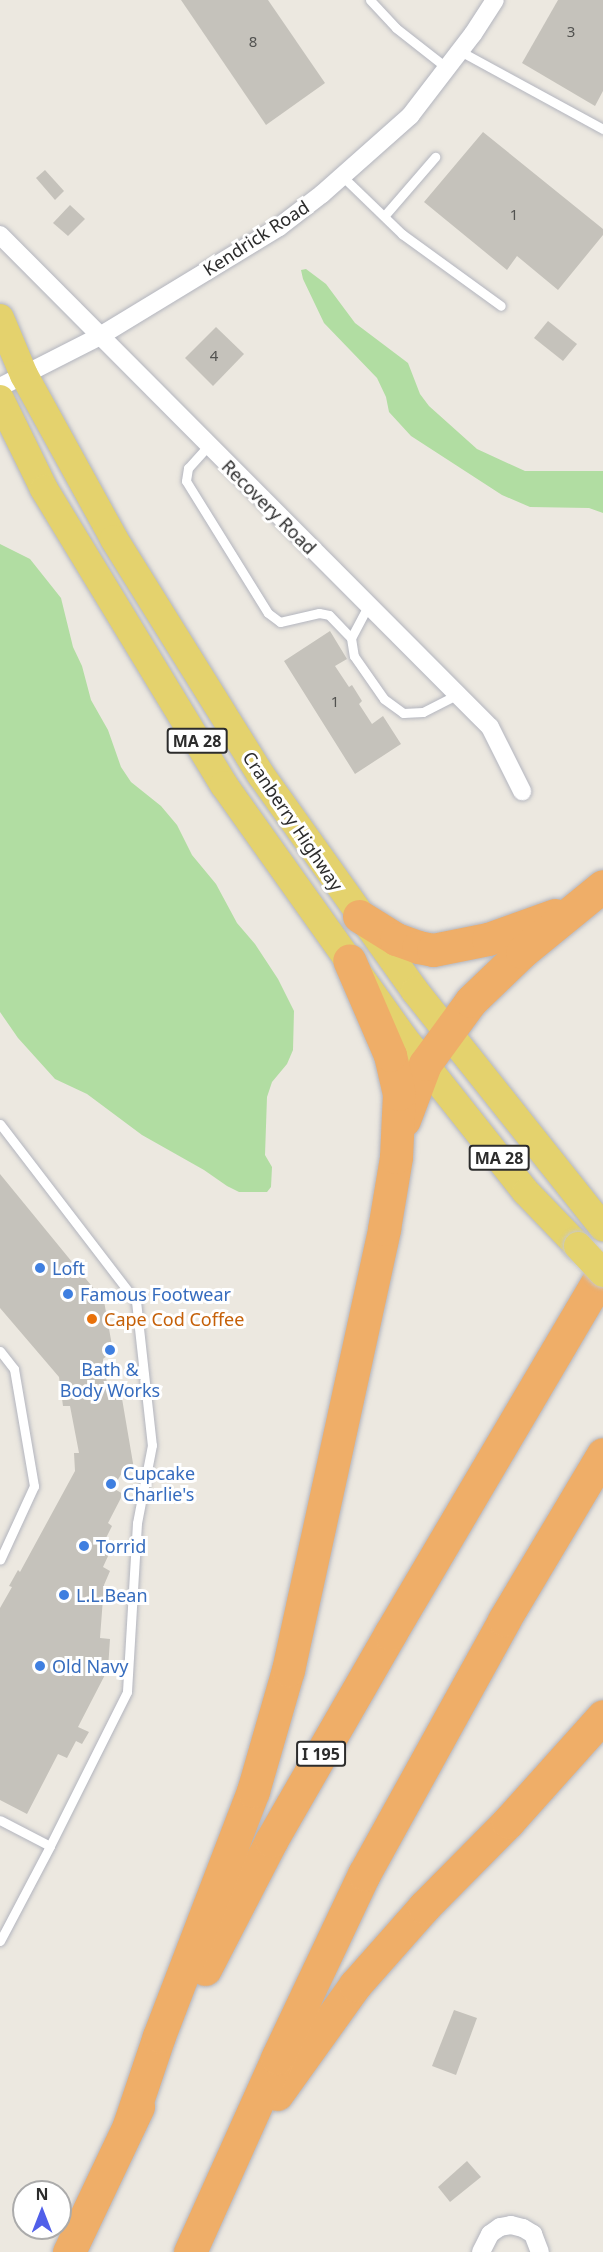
<!DOCTYPE html>
<style>
body{margin:0}
#map{position:relative;width:603px;height:2252px;overflow:hidden;background:#ece8e0;font-family:"Noto Sans",sans-serif}
div>[style]{position:absolute}
[style*='--x']{left:calc(var(--x)*1px);top:calc(var(--y)*1px);width:calc(var(--w)*1px);rotate:calc(var(--a)*1deg)}
.green>*{inset:0;background:#b1dda2}
.building>*{inset:0;background:#c5c2bb}
.roads{filter:drop-shadow(0 0 2px #b3b5be) drop-shadow(0 0 2px #b3b5be)}
.lane>*{height:9px;margin:-4.5px;padding:0 4.5px;transform-origin:4.5px;border-radius:4.5px;background:#fff}
.street>*{height:18px;margin:-9px;padding:0 9px;transform-origin:9px;border-radius:9px;background:#fff}
.primary>*{height:28px;margin:-14px;padding:0 14px;transform-origin:14px;border-radius:14px;background:#e4d26d}
.highway>*{height:33px;margin:-16.5px;padding:0 16.5px;transform-origin:16.5px;border-radius:16.5px;background:#efae68}
.bridges{filter:drop-shadow(0 0 2px #c8c8c8) drop-shadow(0 0 2px #c8c8c8)}
.primary-bridge>*{height:28px;margin:-14px;padding:0 14px;transform-origin:14px;border-radius:14px;background:#e4d26d}
.dots>*{width:16px;height:16px;translate:-50% -50%;box-sizing:border-box;border:3px solid #fff;border-radius:50%}
span{translate:-50% -50%;white-space:nowrap;text-align:center;line-height:1.15;-webkit-text-stroke:6px #fff;paint-order:stroke}
.number-label{font-size:15px;color:#525250}
.number-label span{-webkit-text-stroke-width:0}
.shield-label span{padding:2px 4px;background:#fff;border:2px solid;border-radius:4px;-webkit-text-stroke-width:0}
.shield-label{font-size:16px;color:#2c2c2c;font-weight:700}
.street-label{font-size:18px;color:#2c2c2c}
.shop-label{font-size:18px;color:#366cbe}
.left{translate:0 -50%;text-align:left}
.food-label{font-size:18px;color:#c56008}
.north{position:absolute;left:12px;top:2180px;width:60px;height:60px;box-sizing:border-box;background:#fff;border:2px solid #ababab;border-radius:50%;rotate:0deg;font-size:16px;font-weight:700;line-height:24px;text-align:center;color:#2c2c2c}
.north::after{content:'';display:block;margin:auto;width:21px;height:27px;background:#505fe9;clip-path:polygon(50% 0,100% 100%,50% 72%,0 100%)}
</style>
<div id="map">
<div class="green">
<div style="clip-path:polygon(306px 269px,326px 284px,355px 323px,408px 363px,420px 394px,429px 406px,477px 449px,525px 471px,603px 471px,603px 513px,589px 508px,530px 507px,502px 495px,411px 436px,389px 412px,386px 397px,377px 378px,324px 323px,303px 279px,301px 270px)"></div>
<div style="clip-path:polygon(0 544px,30px 559px,61px 598px,73px 647px,82px 666px,91px 700px,108px 730px,121px 767px,131px 782px,161px 806px,177px 825px,192px 855px,216px 884px,237px 923px,255px 944px,278px 979px,294px 1011px,293px 1050px,287px 1064px,272px 1082px,267px 1097px,265px 1155px,272px 1167px,271px 1187px,267px 1192px,239px 1192px,227px 1186px,204px 1170px,142px 1135px,87px 1094px,55px 1079px,18px 1038px,0 1012px)"></div>
</div>
<div class="building">
<div style="clip-path:polygon(181px 0,268px 0,325px 83px,266px 125px)"></div>
<div style="clip-path:polygon(558px 0,603px 0,603px 91px,595px 106px,522px 63px)"></div>
<div style="clip-path:polygon(483px 132px,603px 229px,603px 235px,558px 290px,517px 256px,507px 270px,424px 202px)"></div>
<div style="clip-path:polygon(45px 170px,64px 191px,55px 200px,36px 178px)"></div>
<div style="clip-path:polygon(70px 205px,85px 219px,68px 236px,53px 223px)"></div>
<div style="clip-path:polygon(548px 321px,577px 344px,563px 361px,534px 338px)"></div>
<div style="clip-path:polygon(216px 327px,244px 354px,213px 386px,185px 358px)"></div>
<div style="clip-path:polygon(330px 631px,347px 659px,335px 666px,349px 687px,352px 685px,362px 701px,359px 704px,372px 724px,383px 716px,401px 744px,355px 774px,284px 661px)"></div>
<div style="clip-path:polygon(0 1174px,104px 1301px,113px 1351px,103px 1359px,107px 1383px,119px 1381px,134px 1469px,123px 1471px,113px 1488px,123px 1494px,108px 1523px,112px 1526px,104px 1542px,108px 1545px,105px 1552px,109px 1554px,103px 1567px,110px 1571px,104px 1585px,100px 1638px,110px 1639px,108px 1669px,78px 1727px,89px 1732px,82px 1744px,76px 1741px,67px 1758px,58px 1754px,27px 1814px,0 1800px,0 1608px,12px 1587px,9px 1586px,18px 1570px,20px 1572px,75px 1471px,74px 1453px,79px 1453px,70px 1406px,63px 1406px,59px 1377px,0 1308px)"></div>
<div style="clip-path:polygon(454px 2010px,477px 2018px,456px 2075px,432px 2066px)"></div>
<div style="clip-path:polygon(467px 2161px,481px 2177px,450px 2202px,438px 2187px)"></div>
</div>
<div class="roads">
<div class="lane">
<div style="--x:370;--y:0;--w:38;--a:47"></div>
<div style="--x:396;--y:28;--w:65;--a:38.1"></div>
<div style="--x:460;--y:51;--w:163;--a:28.6"></div>
<div style="--x:341;--y:175;--w:85;--a:44"></div>
<div style="--x:402;--y:234;--w:122;--a:36"></div>
<div style="--x:385;--y:215;--w:77;--a:-49.2"></div>
<div style="--x:208;--y:446;--w:30;--a:132"></div>
<div style="--x:188;--y:468;--w:13;--a:99"></div>
<div style="--x:186;--y:481;--w:155;--a:58.2"></div>
<div style="--x:268;--y:613;--w:15;--a:37"></div>
<div style="--x:280;--y:622;--w:40;--a:-13"></div>
<div style="--x:319;--y:613;--w:10;--a:11"></div>
<div style="--x:329;--y:615;--w:32;--a:46"></div>
<div style="--x:368;--y:606;--w:36;--a:118"></div>
<div style="--x:351;--y:638;--w:18;--a:81"></div>
<div style="--x:354;--y:656;--w:52;--a:55.1"></div>
<div style="--x:384;--y:699;--w:24;--a:36"></div>
<div style="--x:403;--y:713;--w:20;--a:-3"></div>
<div style="--x:423;--y:712;--w:38;--a:-27"></div>
<div style="--x:0;--y:1124;--w:223;--a:52.5"></div>
<div style="--x:136;--y:1301;--w:145;--a:83.7"></div>
<div style="--x:152;--y:1445;--w:79;--a:100.9"></div>
<div style="--x:137;--y:1523;--w:169;--a:93.4"></div>
<div style="--x:127;--y:1692;--w:172;--a:116.6"></div>
<div style="--x:50;--y:1846;--w:56;--a:-152.5"></div>
<div style="--x:0;--y:1351;--w:23;--a:52"></div>
<div style="--x:14;--y:1369;--w:119;--a:80.3"></div>
<div style="--x:34;--y:1486;--w:81;--a:114.7"></div>
<div style="--x:0;--y:1941;--w:107;--a:-62.2"></div>
</div>
<div class="street">
<div style="--x:0;--y:235;--w:694;--a:45.12"></div>
<div style="--x:490;--y:727;--w:72;--a:63.4"></div>
<div style="--x:0;--y:387;--w:112;--a:-27"></div>
<div style="--x:100;--y:336;--w:210;--a:-31.3"></div>
<div style="--x:279;--y:227;--w:54;--a:-37.5"></div>
<div style="--x:322;--y:194;--w:118;--a:-41.6"></div>
<div style="--x:410;--y:116;--w:103;--a:-52.5"></div>
<div style="--x:473;--y:34;--w:40;--a:-57.1"></div>
<div style="--x:481;--y:2252;--w:20;--a:-63"></div>
<div style="--x:490;--y:2234;--w:12;--a:-35"></div>
<div style="--x:500;--y:2227;--w:11;--a:-10"></div>
<div style="--x:511;--y:2225;--w:12;--a:14"></div>
<div style="--x:523;--y:2228;--w:12;--a:31"></div>
<div style="--x:533;--y:2234;--w:19;--a:69"></div>
</div>
<div class="primary">
<div style="--x:0;--y:318;--w:62;--a:67.2"></div>
<div style="--x:24;--y:375;--w:187;--a:61.2"></div>
<div style="--x:114;--y:539;--w:278;--a:58.1"></div>
<div style="--x:261;--y:775;--w:265;--a:54.5"></div>
<div style="--x:415;--y:991;--w:302;--a:51.5"></div>
<div style="--x:0;--y:399;--w:100;--a:63.9"></div>
<div style="--x:44;--y:489;--w:346;--a:58.7"></div>
<div style="--x:224;--y:785;--w:309;--a:54.6"></div>
<div style="--x:403;--y:1037;--w:198;--a:51.6"></div>
<div style="--x:526;--y:1192;--w:75;--a:46.1"></div>
</div>
<div class="highway">
<div style="--x:359;--y:916;--w:44;--a:31.9"></div>
<div style="--x:396;--y:939;--w:23;--a:20"></div>
<div style="--x:418;--y:947;--w:15;--a:11"></div>
<div style="--x:433;--y:950;--w:56;--a:-11.3"></div>
<div style="--x:488;--y:939;--w:71;--a:-19.7"></div>
<div style="--x:404;--y:1120;--w:60;--a:-69.4"></div>
<div style="--x:425;--y:1064;--w:78;--a:-53.9"></div>
<div style="--x:471;--y:1001;--w:71;--a:-43.9"></div>
<div style="--x:522;--y:952;--w:104;--a:-39.2"></div>
<div style="--x:205;--y:1969;--w:144;--a:-62.7"></div>
<div style="--x:271;--y:1841;--w:239;--a:-60.1"></div>
<div style="--x:390;--y:1634;--w:419;--a:-59.5"></div>
<div style="--x:277;--y:2094;--w:134;--a:-54.4"></div>
<div style="--x:355;--y:1985;--w:104;--a:-48.5"></div>
<div style="--x:424;--y:1907;--w:120;--a:-45.3"></div>
<div style="--x:508;--y:1822;--w:142;--a:-48.1"></div>
<div style="--x:129;--y:2125;--w:94;--a:-71.4"></div>
<div style="--x:159;--y:2036;--w:262;--a:-69"></div>
<div style="--x:253;--y:1791;--w:126;--a:-73.9"></div>
<div style="--x:288;--y:1670;--w:451;--a:-77.7"></div>
<div style="--x:384;--y:1229;--w:73;--a:-80.5"></div>
<div style="--x:396;--y:1157;--w:63;--a:-87.3"></div>
<div style="--x:399;--y:1094;--w:40;--a:-103"></div>
<div style="--x:390;--y:1055;--w:103;--a:-113.3"></div>
<div style="--x:69;--y:2252;--w:161;--a:-64.6"></div>
<div style="--x:190;--y:2252;--w:213;--a:-65.8"></div>
<div style="--x:277;--y:2058;--w:204;--a:-64.7"></div>
<div style="--x:364;--y:1874;--w:290;--a:-61.1"></div>
<div style="--x:504;--y:1620;--w:193;--a:-59.2"></div>
</div>
</div>
<div class="bridges">
<div class="primary-bridge">
<div style="--x:578;--y:1246;--w:37;--a:47"></div>
</div>
</div>
<div class="dots">
<div style="left:40px;top:1268px;background:#3f7fe0"></div>
<div style="left:68px;top:1294px;background:#3f7fe0"></div>
<div style="left:92px;top:1319px;background:#e8710a"></div>
<div style="left:110px;top:1350px;background:#3f7fe0"></div>
<div style="left:111px;top:1484px;background:#3f7fe0"></div>
<div style="left:84px;top:1546px;background:#3f7fe0"></div>
<div style="left:64px;top:1595px;background:#3f7fe0"></div>
<div style="left:40px;top:1666px;background:#3f7fe0"></div>
</div>
<div class="number-label">
<span style="left:571px;top:32px">3</span>
<span style="left:253px;top:42px">8</span>
<span style="left:514px;top:215px">1</span>
<span style="left:214px;top:356px">4</span>
<span style="left:335px;top:702px">1</span>
</div>
<div class="shield-label">
<span style="left:197px;top:741px">MA 28</span>
<span style="left:499px;top:1158px">MA 28</span>
<span style="left:321px;top:1754px">I 195</span>
</div>
<div class="street-label">
<span style="left:256px;top:238px;rotate:-33deg">Kendrick Road</span>
<span style="left:269px;top:507px;rotate:45deg">Recovery Road</span>
<span style="left:293px;top:821px;rotate:56deg">Cranberry Highway</span>
</div>
<div class="shop-label">
<span class="left" style="left:52px;top:1268px">Loft</span>
<span class="left" style="left:80px;top:1294px">Famous Footwear</span>
<span style="left:110px;top:1380px">Bath &amp;<br>Body Works</span>
<span class="left" style="left:123px;top:1484px">Cupcake<br>Charlie's</span>
<span class="left" style="left:96px;top:1546px">Torrid</span>
<span class="left" style="left:76px;top:1595px">L.L.Bean</span>
<span class="left" style="left:52px;top:1666px">Old Navy</span>
</div>
<div class="food-label">
<span class="left" style="left:104px;top:1319px">Cape Cod Coffee</span>
</div>
<div class="north">N</div>
</div>
